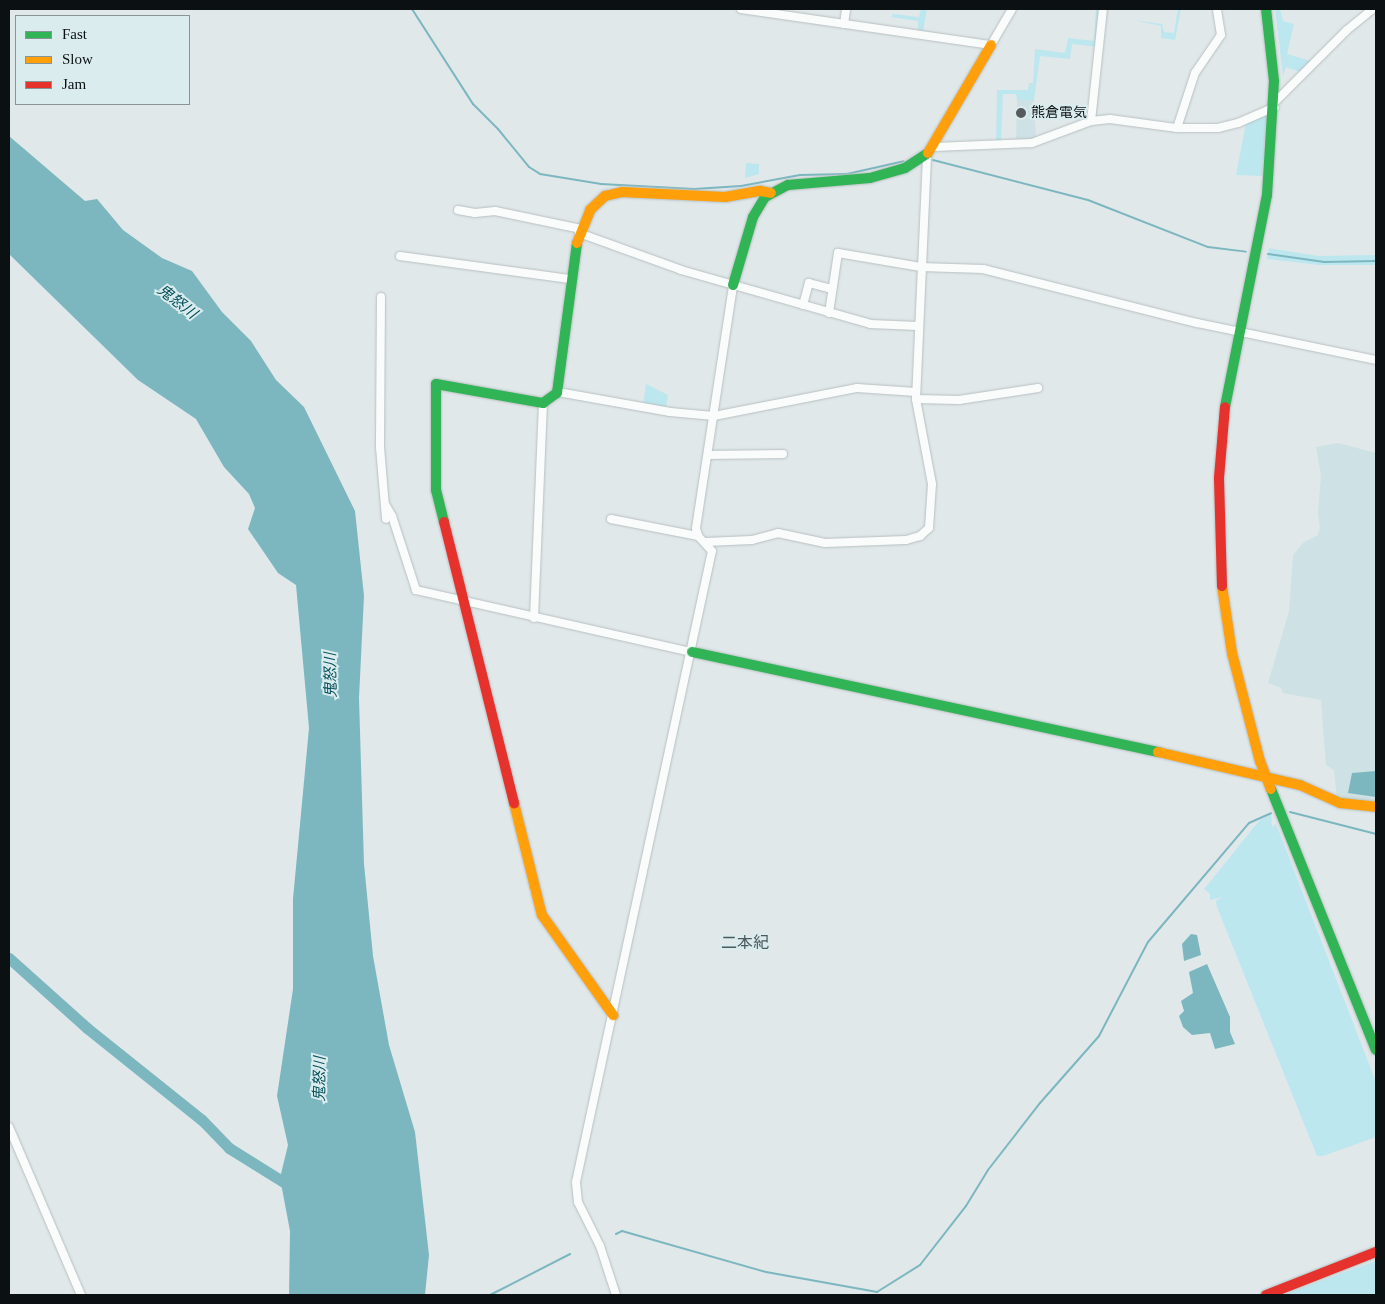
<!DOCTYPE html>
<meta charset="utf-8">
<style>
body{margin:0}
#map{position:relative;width:1385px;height:1304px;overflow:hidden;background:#e0e8ea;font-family:"Times New Roman","Noto Sans JP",serif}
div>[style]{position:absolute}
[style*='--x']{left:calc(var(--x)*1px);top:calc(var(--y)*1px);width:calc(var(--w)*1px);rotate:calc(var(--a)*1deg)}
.built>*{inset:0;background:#cee1e4}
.green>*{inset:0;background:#bce7ee}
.water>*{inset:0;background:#7cb7c0}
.stream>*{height:2px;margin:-1px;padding:0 1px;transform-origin:1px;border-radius:1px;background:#7cb7c0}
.river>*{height:11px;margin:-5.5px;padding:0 5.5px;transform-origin:5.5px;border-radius:5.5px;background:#7cb7c0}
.roads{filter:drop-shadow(0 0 1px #b8bfc0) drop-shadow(0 0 1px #b8bfc0)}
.street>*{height:8px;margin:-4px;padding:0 4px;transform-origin:4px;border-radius:4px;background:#fafcfc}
.fast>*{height:10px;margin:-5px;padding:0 5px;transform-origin:5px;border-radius:5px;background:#30b455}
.slow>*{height:10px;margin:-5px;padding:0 5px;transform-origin:5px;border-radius:5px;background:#ff9f0a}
.jam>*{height:10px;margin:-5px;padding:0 5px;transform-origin:5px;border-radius:5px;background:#e5322d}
.dots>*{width:14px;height:14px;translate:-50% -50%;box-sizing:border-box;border:2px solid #dbecef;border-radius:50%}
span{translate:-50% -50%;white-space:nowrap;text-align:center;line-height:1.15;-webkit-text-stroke:4px #dbecef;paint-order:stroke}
.poi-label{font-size:14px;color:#0b1112}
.left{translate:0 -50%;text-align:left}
.water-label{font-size:15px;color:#035059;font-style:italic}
.quarter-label{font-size:16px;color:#4b5a5c}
.frame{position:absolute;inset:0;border:10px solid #0b1112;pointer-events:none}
.legend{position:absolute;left:15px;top:15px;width:175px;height:90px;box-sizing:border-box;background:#dbecef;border:1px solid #889497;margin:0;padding:6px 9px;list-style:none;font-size:15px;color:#0b1112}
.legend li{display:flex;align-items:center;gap:10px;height:25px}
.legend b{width:25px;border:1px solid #889497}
</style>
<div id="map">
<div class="built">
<div style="clip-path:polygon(1017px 100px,1034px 100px,1036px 139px,1016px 145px)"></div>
<div style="clip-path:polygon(1338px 443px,1376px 453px,1376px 803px,1337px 798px,1334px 770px,1326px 765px,1321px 700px,1283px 693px,1281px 688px,1268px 683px,1289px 611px,1293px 555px,1303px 543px,1318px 535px,1320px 527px,1318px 513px,1321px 475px,1316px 447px)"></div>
</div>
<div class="green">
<div style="clip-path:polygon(921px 9px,927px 9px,923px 32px,918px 31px,918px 21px,891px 17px,893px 14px,919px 17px)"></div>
<div style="clip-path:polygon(1096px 9px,1101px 9px,1098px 47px,1072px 44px,1070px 59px,1040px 56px,1034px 100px,1017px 100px,1016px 94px,1003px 94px,1001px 144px,996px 144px,997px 90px,1028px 90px,1029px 83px,1033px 83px,1035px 49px,1065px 53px,1068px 38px,1094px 41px)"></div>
<div style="clip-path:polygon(1178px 9px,1181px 9px,1175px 40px,1161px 38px,1161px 26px,1133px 20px,1162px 24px,1164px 32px,1174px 33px)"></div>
<div style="clip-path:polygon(1275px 9px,1280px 9px,1283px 21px,1294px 24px,1287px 54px,1314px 62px,1303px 73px,1286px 67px,1283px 76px)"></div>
<div style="clip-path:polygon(1266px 114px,1262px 176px,1236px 175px,1246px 123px)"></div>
<div style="clip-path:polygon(746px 163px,759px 164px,759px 174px,745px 178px)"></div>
<div style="clip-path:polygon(1269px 248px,1318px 256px,1376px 255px,1376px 265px,1319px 265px,1267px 259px)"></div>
<div style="clip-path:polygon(646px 384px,668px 395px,666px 408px,643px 406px)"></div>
<div style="clip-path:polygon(1271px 814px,1272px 827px,1276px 824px,1376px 1082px,1376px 1137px,1323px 1156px,1317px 1156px,1217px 907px,1216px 901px,1223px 897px,1210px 900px,1210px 894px,1204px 889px,1259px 821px)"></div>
<div style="clip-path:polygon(1376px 1261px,1376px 1295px,1283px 1295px,1356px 1268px)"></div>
</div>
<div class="water">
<div style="clip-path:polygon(9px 136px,85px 201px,97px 199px,123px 230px,162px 258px,192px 271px,222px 312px,251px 341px,276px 380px,304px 407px,355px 511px,364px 596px,359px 698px,364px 864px,373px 956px,389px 1045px,415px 1132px,429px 1255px,425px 1295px,289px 1295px,290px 1231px,280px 1178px,288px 1145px,277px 1096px,293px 989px,293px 899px,309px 728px,296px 585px,278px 573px,248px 529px,255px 508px,249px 494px,224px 467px,196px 419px,138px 380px,9px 254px)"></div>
<div style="clip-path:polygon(1376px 771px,1376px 797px,1348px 793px,1352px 773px)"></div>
<div style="clip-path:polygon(1191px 934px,1197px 935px,1201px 955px,1184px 961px,1182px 944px)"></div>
<div style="clip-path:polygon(1207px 964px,1230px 1017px,1230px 1032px,1235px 1044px,1215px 1049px,1210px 1033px,1192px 1035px,1183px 1027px,1179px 1016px,1184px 1011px,1181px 1001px,1193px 993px,1189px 972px)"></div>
</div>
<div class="stream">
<div style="--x:412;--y:9;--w:113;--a:57.3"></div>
<div style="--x:473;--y:104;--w:35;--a:45"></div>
<div style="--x:498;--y:129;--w:49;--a:50.8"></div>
<div style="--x:529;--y:167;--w:13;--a:32"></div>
<div style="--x:540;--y:174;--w:62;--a:9.3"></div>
<div style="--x:601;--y:184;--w:93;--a:3.1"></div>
<div style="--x:694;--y:189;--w:47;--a:-3.7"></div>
<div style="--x:741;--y:186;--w:60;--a:-10.6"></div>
<div style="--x:800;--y:175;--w:47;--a:-1.2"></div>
<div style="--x:847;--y:174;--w:58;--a:-12.8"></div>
<div style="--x:933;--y:160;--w:160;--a:14.5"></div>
<div style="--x:1088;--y:200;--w:129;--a:21.4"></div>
<div style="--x:1208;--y:247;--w:38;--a:7"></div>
<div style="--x:1268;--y:254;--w:57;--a:8.1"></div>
<div style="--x:1324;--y:262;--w:52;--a:-1.1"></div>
<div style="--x:1290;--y:812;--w:89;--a:14.3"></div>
<div style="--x:616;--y:1234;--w:7;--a:-27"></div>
<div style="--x:622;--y:1231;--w:150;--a:15.9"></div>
<div style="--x:766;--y:1272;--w:113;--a:10.2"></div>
<div style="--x:877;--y:1292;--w:51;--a:-32.1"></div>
<div style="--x:920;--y:1265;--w:75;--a:-52.1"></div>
<div style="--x:966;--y:1206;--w:42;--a:-58.6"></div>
<div style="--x:988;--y:1170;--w:85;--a:-52.2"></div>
<div style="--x:1040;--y:1103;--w:89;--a:-48.6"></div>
<div style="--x:1099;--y:1036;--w:106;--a:-62.5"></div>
<div style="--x:1148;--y:942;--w:156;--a:-49.7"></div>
<div style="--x:1249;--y:823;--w:24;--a:-24"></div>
<div style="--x:490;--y:1295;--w:90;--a:-27.1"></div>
</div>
<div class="river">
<div style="--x:9;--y:958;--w:105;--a:41.9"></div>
<div style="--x:87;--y:1028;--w:147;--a:38.7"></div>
<div style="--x:202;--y:1120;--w:39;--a:46"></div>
<div style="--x:229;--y:1148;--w:72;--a:31.9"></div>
</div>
<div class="roads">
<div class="street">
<div style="--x:741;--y:9;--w:253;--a:8.2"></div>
<div style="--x:991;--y:45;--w:42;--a:-59.7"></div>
<div style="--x:844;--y:24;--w:15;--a:-82"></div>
<div style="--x:1274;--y:103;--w:103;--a:-45"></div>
<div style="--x:1347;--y:30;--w:33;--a:-39"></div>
<div style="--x:1091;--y:121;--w:113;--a:-83.9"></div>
<div style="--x:1177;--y:128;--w:58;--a:-71.9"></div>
<div style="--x:1195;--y:73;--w:46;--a:-55.6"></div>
<div style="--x:1221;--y:35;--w:26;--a:-99"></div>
<div style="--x:934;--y:147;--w:98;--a:-2.3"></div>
<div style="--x:1032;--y:143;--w:63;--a:-20.4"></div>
<div style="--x:1091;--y:121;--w:19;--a:-6"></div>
<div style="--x:1110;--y:119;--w:68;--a:7.7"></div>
<div style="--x:1177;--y:128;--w:41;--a:0"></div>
<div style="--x:1218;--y:128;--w:21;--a:-14"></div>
<div style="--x:1238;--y:123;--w:40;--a:-23.4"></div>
<div style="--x:458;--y:210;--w:17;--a:10"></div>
<div style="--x:475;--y:213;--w:20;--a:-6"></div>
<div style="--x:495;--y:211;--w:88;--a:11.8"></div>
<div style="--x:579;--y:233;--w:109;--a:19.9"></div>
<div style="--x:681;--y:270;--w:197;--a:15.9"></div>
<div style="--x:870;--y:324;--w:48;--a:2.4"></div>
<div style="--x:400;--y:256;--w:173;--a:7.7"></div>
<div style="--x:381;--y:297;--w:150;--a:90.4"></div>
<div style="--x:380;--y:447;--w:72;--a:85.2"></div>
<div style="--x:803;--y:305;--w:23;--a:-75"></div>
<div style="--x:809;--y:283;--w:24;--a:15"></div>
<div style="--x:829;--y:313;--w:61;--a:-81.5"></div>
<div style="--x:838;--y:253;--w:84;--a:9.6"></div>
<div style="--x:921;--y:267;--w:62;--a:1.8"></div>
<div style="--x:983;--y:269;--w:221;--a:14.2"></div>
<div style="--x:1197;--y:323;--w:183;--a:11.7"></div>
<div style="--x:558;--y:392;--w:114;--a:10.1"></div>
<div style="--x:670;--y:412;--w:44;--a:5.2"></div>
<div style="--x:714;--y:416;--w:146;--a:-11.1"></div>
<div style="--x:857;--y:388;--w:59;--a:3.9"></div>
<div style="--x:916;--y:399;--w:43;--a:1.3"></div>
<div style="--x:959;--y:400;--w:80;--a:-8.6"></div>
<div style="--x:708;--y:455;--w:75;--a:-0.8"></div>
<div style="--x:385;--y:504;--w:14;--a:60"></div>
<div style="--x:392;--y:516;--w:78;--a:72"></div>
<div style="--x:416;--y:590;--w:283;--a:12.7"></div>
<div style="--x:611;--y:519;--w:89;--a:11.1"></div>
<div style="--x:706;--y:542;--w:46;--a:-2.5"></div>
<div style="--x:752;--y:540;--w:27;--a:-15"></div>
<div style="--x:778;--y:533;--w:48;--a:12"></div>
<div style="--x:825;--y:543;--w:81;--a:-2.1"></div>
<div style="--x:906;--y:540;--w:15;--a:-16"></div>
<div style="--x:920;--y:536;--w:12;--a:-42"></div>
<div style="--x:929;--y:528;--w:44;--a:-86.1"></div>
<div style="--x:932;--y:484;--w:86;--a:-100.7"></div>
<div style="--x:916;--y:399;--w:244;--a:-87.4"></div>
<div style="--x:534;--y:618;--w:215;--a:-87.6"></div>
<div style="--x:9;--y:1127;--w:183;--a:66.8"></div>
<div style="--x:616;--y:1295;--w:52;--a:-108.1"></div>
<div style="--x:600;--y:1246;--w:49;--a:-116.6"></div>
<div style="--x:578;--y:1202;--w:20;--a:-96"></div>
<div style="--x:576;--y:1182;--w:645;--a:-77.84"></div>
<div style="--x:712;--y:551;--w:21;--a:-133"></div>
<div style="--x:698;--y:536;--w:8;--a:-104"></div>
<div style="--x:696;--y:528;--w:246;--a:-81.3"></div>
</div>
<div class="fast">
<div style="--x:733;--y:285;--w:71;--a:-73.6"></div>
<div style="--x:753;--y:217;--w:23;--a:-59"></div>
<div style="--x:765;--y:197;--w:26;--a:-28"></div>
<div style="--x:788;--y:185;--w:82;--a:-4.9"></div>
<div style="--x:870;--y:178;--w:36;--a:-16"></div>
<div style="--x:905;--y:168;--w:27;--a:-33"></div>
<div style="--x:1225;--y:407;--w:216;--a:-78.8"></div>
<div style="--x:1267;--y:195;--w:114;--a:-86.5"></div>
<div style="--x:1274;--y:81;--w:72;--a:-96.3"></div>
<div style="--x:444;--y:522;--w:33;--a:-104"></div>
<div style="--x:436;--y:490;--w:106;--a:-90"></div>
<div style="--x:436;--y:384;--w:109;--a:10.1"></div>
<div style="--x:543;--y:403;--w:17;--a:-36"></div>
<div style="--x:557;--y:393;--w:151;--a:-82.4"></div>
<div style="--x:692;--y:652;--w:477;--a:12.1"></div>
<div style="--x:1271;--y:789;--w:281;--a:68.1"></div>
</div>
<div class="slow">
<div style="--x:928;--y:153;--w:125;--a:-59.7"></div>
<div style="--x:577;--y:243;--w:35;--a:-68"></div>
<div style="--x:590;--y:210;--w:21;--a:-43"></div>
<div style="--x:605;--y:196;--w:17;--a:-13"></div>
<div style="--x:622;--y:192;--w:103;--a:2.8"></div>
<div style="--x:725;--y:197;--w:36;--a:-10"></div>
<div style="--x:760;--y:191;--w:11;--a:10"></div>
<div style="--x:1222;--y:586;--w:68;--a:81.5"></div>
<div style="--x:1232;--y:653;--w:112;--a:75.5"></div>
<div style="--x:1260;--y:761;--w:30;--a:69"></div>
<div style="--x:1158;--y:752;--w:146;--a:13.1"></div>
<div style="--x:1300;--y:785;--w:44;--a:24.2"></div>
<div style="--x:1340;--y:803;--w:36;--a:6"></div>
<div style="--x:514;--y:803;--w:115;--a:76"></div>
<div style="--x:542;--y:915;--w:123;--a:54.6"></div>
</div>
<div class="jam">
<div style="--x:444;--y:522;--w:290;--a:76"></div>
<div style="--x:1222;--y:586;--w:108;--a:-91.6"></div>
<div style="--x:1219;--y:478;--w:71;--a:-85.2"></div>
<div style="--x:1266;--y:1295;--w:118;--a:-21.4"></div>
</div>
</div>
<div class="dots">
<div style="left:1021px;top:113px;background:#565c5e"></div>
</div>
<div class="poi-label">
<span class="left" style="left:1031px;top:113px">熊倉電気</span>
</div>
<div class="water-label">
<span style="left:177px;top:302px;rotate:38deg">鬼怒川</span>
<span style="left:331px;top:675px;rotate:-91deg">鬼怒川</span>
<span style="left:320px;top:1079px;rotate:-89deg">鬼怒川</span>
</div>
<div class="quarter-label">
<span style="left:745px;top:943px">二本紀</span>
</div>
<div class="frame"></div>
<ul class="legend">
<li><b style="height:6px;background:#30b455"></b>Fast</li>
<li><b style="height:6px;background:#ff9f0a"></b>Slow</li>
<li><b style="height:6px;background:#e5322d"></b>Jam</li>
</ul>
</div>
